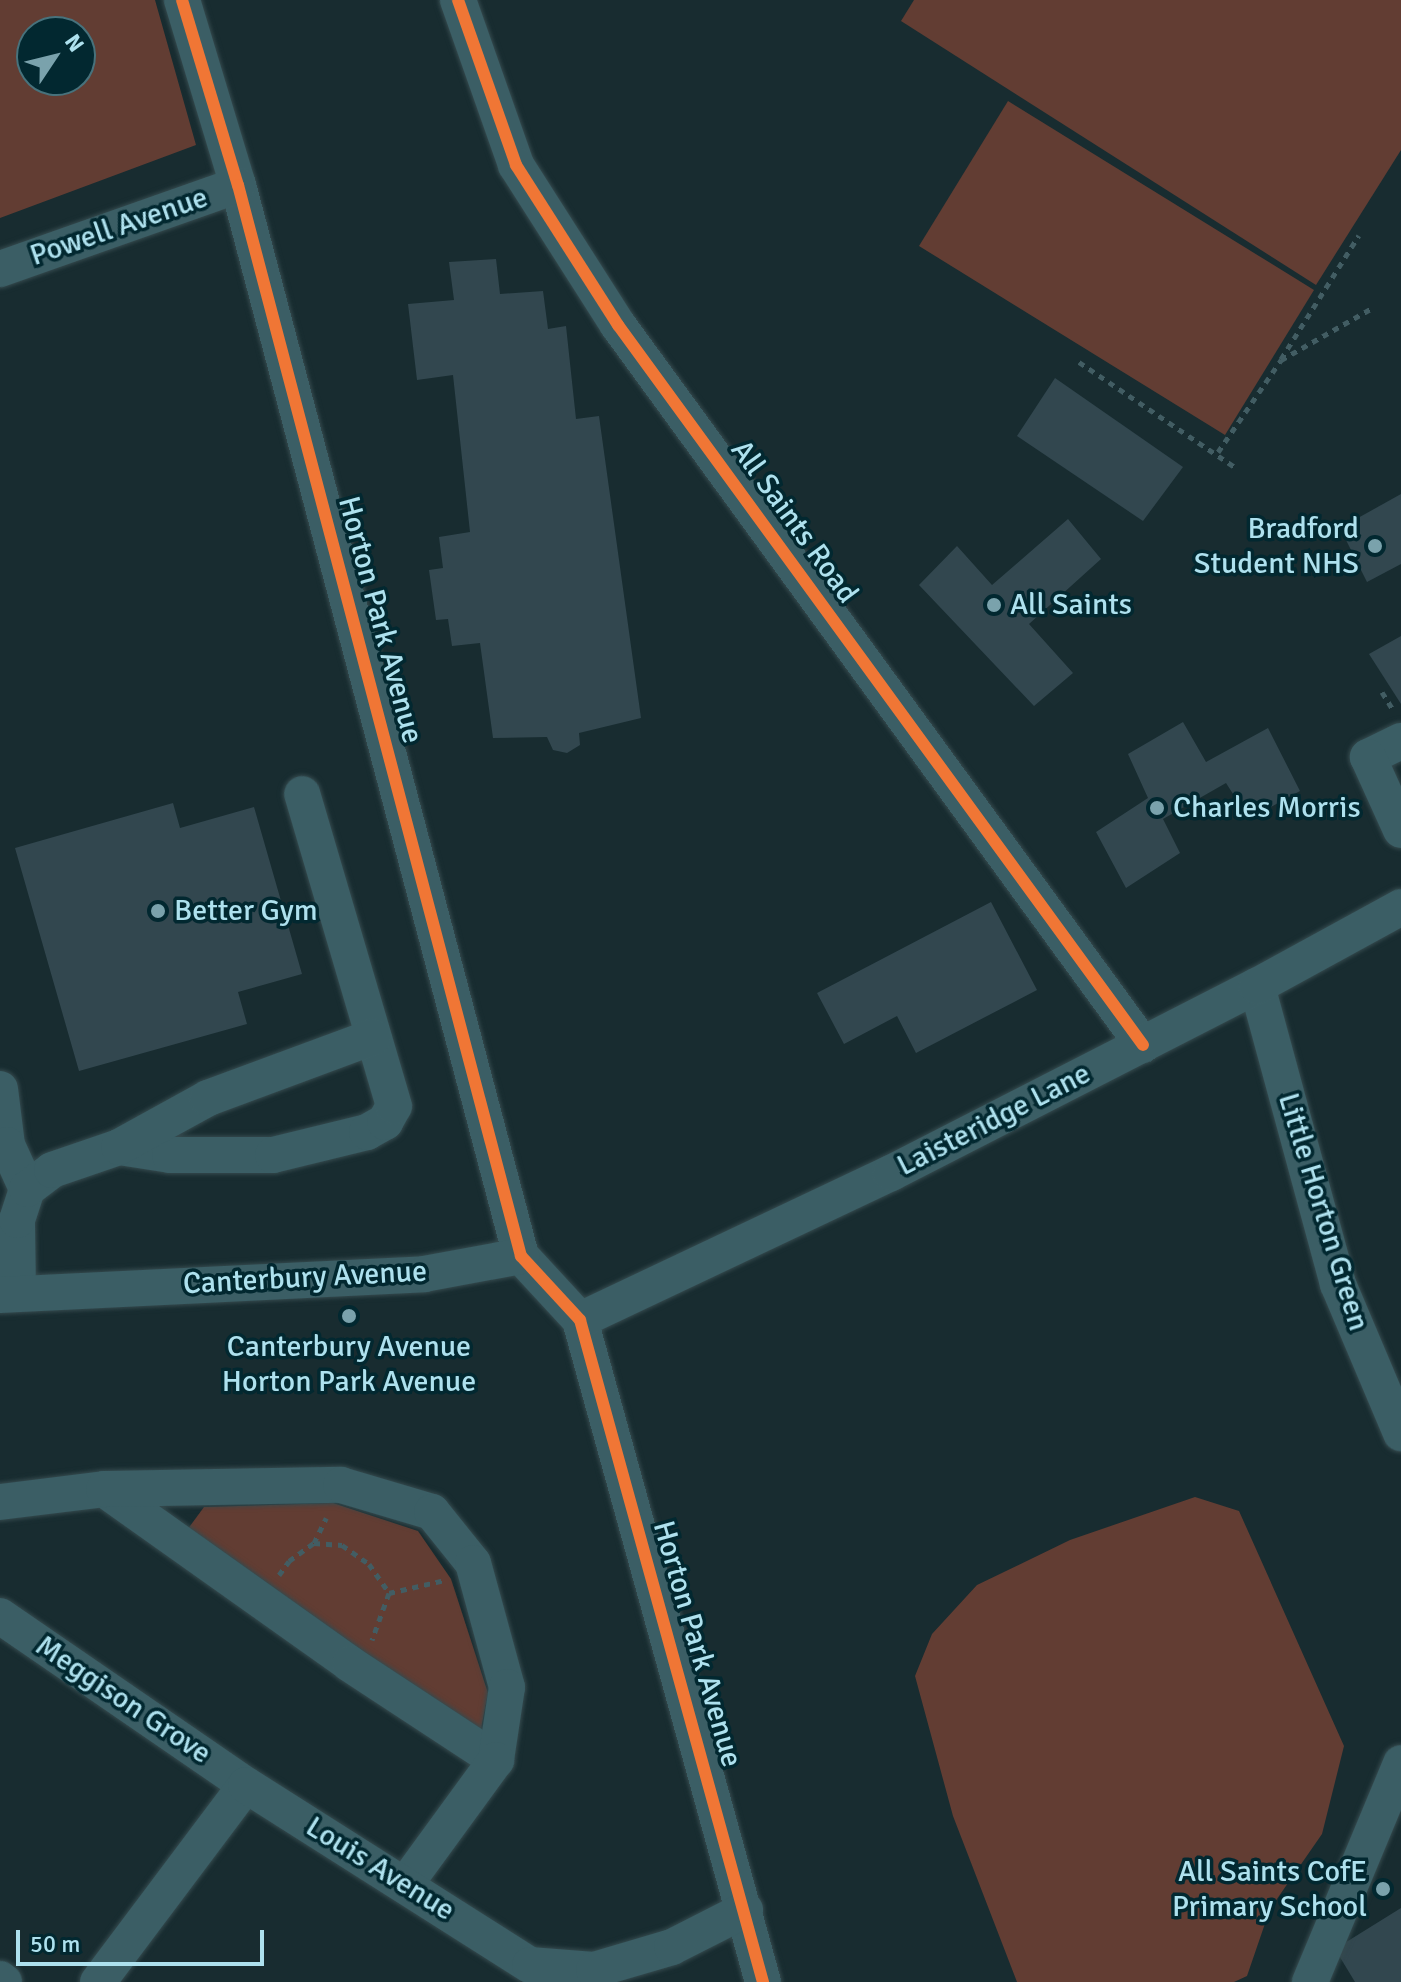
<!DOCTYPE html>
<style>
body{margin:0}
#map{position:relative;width:1401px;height:1982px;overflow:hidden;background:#182c30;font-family:Signika,sans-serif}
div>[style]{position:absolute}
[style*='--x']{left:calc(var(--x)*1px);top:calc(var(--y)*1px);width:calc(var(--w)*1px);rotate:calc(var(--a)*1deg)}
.green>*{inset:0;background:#623d33}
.building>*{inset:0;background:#32474f}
.path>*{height:5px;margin-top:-2.5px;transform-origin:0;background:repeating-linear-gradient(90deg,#425d63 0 6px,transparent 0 12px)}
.roads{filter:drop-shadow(0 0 2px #354a4e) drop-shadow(0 0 2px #354a4e)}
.minor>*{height:36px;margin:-18px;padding:0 18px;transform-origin:18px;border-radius:18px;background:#3b5e65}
.cycleway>*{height:12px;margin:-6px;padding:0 6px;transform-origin:6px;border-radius:6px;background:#f07635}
.dots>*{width:22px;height:22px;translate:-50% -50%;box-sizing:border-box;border:4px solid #022830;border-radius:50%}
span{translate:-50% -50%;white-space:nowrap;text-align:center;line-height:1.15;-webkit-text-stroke:7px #022830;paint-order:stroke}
.street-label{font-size:30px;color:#aee1ee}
.poi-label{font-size:30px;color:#aee1ee}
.right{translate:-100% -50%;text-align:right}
.left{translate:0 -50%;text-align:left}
.north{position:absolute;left:16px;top:16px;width:80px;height:80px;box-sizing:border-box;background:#022830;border:2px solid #47727c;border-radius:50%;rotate:55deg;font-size:22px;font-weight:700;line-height:32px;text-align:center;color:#aee1ee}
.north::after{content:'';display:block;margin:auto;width:28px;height:36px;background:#7aa2ac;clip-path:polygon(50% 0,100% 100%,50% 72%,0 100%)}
.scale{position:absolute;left:16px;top:1930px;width:248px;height:36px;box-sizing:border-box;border:4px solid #aee1ee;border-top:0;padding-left:10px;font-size:24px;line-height:28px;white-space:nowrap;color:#aee1ee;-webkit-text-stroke:6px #022830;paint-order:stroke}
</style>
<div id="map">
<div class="green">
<div style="clip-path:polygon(evenodd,0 0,155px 0,196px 145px,0 218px,0 0,32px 32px,80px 32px,80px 80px,32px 80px,32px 32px)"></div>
<div style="clip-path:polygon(914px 0,1401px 0,1401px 150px,1316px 285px,901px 21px)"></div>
<div style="clip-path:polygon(1008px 101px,1314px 290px,1225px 435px,919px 246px)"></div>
<div style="clip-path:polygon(1195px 1497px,1239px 1511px,1344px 1746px,1322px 1834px,1270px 1909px,1247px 1976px,1234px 1982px,1017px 1982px,953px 1816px,915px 1676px,932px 1634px,977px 1585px,1070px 1540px)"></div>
<div style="clip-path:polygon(333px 1503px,418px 1531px,451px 1579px,488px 1693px,479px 1739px,182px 1537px,204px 1507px)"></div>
</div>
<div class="building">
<div style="clip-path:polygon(496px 259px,500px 294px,543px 291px,548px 329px,566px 326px,576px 419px,599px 416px,641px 718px,579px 733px,580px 745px,567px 753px,553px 750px,547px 737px,493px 738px,480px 643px,452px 646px,448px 619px,436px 620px,429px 570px,443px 568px,439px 537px,470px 532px,453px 375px,417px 380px,408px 304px,454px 300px,449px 262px)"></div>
<div style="clip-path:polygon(1055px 378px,1183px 467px,1143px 521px,1017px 436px)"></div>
<div style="clip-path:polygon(1401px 494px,1401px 564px,1367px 582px,1340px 528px)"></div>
<div style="clip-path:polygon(1068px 519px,1101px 559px,1029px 624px,1073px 673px,1034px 706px,919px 585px,957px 546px,992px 585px)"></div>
<div style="clip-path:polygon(1401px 636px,1401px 704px,1369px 654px)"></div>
<div style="clip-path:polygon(1183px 722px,1206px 762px,1268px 728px,1300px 791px,1249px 819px,1226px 783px,1163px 819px,1180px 853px,1126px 888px,1096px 832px,1148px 798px,1128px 754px)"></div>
<div style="clip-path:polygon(173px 803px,180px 828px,254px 807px,302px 974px,238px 992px,247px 1024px,79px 1071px,15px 848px)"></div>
<div style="clip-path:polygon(991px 902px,1037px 990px,916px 1053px,897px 1016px,844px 1044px,817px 993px)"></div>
<div style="clip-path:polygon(1401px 1908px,1401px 1982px,1355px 1982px,1335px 1949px)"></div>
</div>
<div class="path">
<div style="--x:1281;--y:359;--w:146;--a:-57.8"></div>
<div style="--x:1079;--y:362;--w:189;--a:34"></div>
<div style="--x:1218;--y:452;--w:112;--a:-55.6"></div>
<div style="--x:1281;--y:360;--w:107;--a:-29.7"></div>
<div style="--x:1382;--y:692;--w:19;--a:58"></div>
<div style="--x:314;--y:1543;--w:28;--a:-64"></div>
<div style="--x:279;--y:1575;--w:17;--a:-54"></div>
<div style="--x:289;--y:1561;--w:31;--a:-36"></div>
<div style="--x:314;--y:1543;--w:28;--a:4"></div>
<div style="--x:342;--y:1545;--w:33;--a:35"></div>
<div style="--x:369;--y:1564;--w:35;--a:55"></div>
<div style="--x:389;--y:1593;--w:50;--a:109.9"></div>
<div style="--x:389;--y:1593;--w:57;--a:-13.1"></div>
</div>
<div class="roads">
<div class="minor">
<div style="--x:182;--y:0;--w:193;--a:73.2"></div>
<div style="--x:238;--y:185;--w:1108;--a:75.2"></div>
<div style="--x:521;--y:1256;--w:87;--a:47.3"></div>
<div style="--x:580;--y:1320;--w:687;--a:74.55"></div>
<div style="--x:458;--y:0;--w:175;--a:70.6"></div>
<div style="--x:516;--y:165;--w:190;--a:57.5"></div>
<div style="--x:618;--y:325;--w:891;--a:53.9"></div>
<div style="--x:0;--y:269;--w:252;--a:-19.4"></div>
<div style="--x:1401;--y:741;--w:37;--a:154"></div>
<div style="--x:1368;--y:757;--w:80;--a:65.7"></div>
<div style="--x:1257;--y:986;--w:309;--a:74.8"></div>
<div style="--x:1338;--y:1284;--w:162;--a:67.1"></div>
<div style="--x:0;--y:1089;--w:56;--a:82.9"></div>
<div style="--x:7;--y:1145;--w:48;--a:65.6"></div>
<div style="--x:119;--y:1147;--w:52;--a:8.9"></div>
<div style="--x:170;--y:1155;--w:103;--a:0"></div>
<div style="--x:273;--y:1155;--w:97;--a:-13.7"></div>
<div style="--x:367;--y:1132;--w:21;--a:-29"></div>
<div style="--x:385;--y:1122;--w:18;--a:-61"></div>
<div style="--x:394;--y:1106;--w:325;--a:-106.4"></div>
<div style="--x:18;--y:1294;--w:74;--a:-90.8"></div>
<div style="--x:17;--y:1220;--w:33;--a:-72"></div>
<div style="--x:27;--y:1189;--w:31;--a:-37"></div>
<div style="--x:52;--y:1170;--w:71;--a:-18.9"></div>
<div style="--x:119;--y:1147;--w:102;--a:-28.8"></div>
<div style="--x:208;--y:1098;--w:176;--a:-20.3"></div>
<div style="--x:0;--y:1295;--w:425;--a:-2.8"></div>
<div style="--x:424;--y:1274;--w:99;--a:-10.5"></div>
<div style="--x:580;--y:1320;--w:344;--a:-25.3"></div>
<div style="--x:891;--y:1173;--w:411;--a:-27.1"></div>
<div style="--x:1257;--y:986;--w:164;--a:-28.7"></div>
<div style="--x:104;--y:1489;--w:302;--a:35.4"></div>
<div style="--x:350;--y:1664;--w:175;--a:33.3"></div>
<div style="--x:0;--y:1502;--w:105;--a:-7.1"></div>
<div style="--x:104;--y:1489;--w:237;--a:-1"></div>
<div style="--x:341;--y:1485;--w:95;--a:16.5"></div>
<div style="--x:432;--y:1512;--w:65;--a:51.2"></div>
<div style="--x:473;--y:1563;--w:129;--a:74.7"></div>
<div style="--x:507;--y:1687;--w:74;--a:98.6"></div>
<div style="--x:496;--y:1760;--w:155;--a:126.1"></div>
<div style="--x:0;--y:1616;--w:298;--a:34.5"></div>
<div style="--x:0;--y:1979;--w:5;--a:37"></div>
<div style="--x:98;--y:1982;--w:246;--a:-53.1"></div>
<div style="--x:246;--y:1785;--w:336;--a:32.4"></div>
<div style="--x:530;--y:1965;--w:64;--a:4.5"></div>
<div style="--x:594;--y:1970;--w:81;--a:-16.4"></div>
<div style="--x:672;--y:1947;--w:82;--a:-26.9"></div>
<div style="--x:1310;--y:1982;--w:237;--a:-67.4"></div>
</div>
</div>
<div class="cycleway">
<div style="--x:182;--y:0;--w:193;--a:73.2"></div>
<div style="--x:238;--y:185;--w:1108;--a:75.2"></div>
<div style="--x:521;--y:1256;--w:87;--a:47.3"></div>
<div style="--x:580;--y:1320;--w:687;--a:74.55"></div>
<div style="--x:458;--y:0;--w:175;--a:70.6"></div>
<div style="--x:516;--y:165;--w:190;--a:57.5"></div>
<div style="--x:618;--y:325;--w:891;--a:53.9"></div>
</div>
<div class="dots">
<div style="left:1375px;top:546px;background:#7aa2ac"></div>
<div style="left:994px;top:605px;background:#7aa2ac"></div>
<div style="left:1157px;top:808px;background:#7aa2ac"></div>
<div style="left:158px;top:911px;background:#7aa2ac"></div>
<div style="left:349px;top:1316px;background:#7aa2ac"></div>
<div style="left:1383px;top:1889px;background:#7aa2ac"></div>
</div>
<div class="street-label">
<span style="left:119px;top:227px;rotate:-19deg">Powell Avenue</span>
<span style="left:794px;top:522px;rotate:54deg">All Saints Road</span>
<span style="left:380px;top:620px;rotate:75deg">Horton Park Avenue</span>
<span style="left:994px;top:1120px;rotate:-27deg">Laisteridge Lane</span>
<span style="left:1323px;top:1212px;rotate:73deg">Little Horton Green</span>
<span style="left:305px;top:1278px;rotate:-3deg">Canterbury Avenue</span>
<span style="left:697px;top:1644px;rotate:74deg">Horton Park Avenue</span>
<span style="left:123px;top:1700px;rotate:34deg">Meggison Grove</span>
<span style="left:380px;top:1869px;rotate:32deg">Louis Avenue</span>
</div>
<div class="poi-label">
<span class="right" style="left:1359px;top:546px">Bradford<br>Student NHS</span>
<span class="left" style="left:1010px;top:605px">All Saints</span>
<span class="left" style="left:1173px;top:808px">Charles Morris</span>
<span class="left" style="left:174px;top:911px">Better Gym</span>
<span style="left:349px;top:1364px">Canterbury Avenue<br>Horton Park Avenue</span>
<span class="right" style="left:1367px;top:1889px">All Saints CofE<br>Primary School</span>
</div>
<div class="north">N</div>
<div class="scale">50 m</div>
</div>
